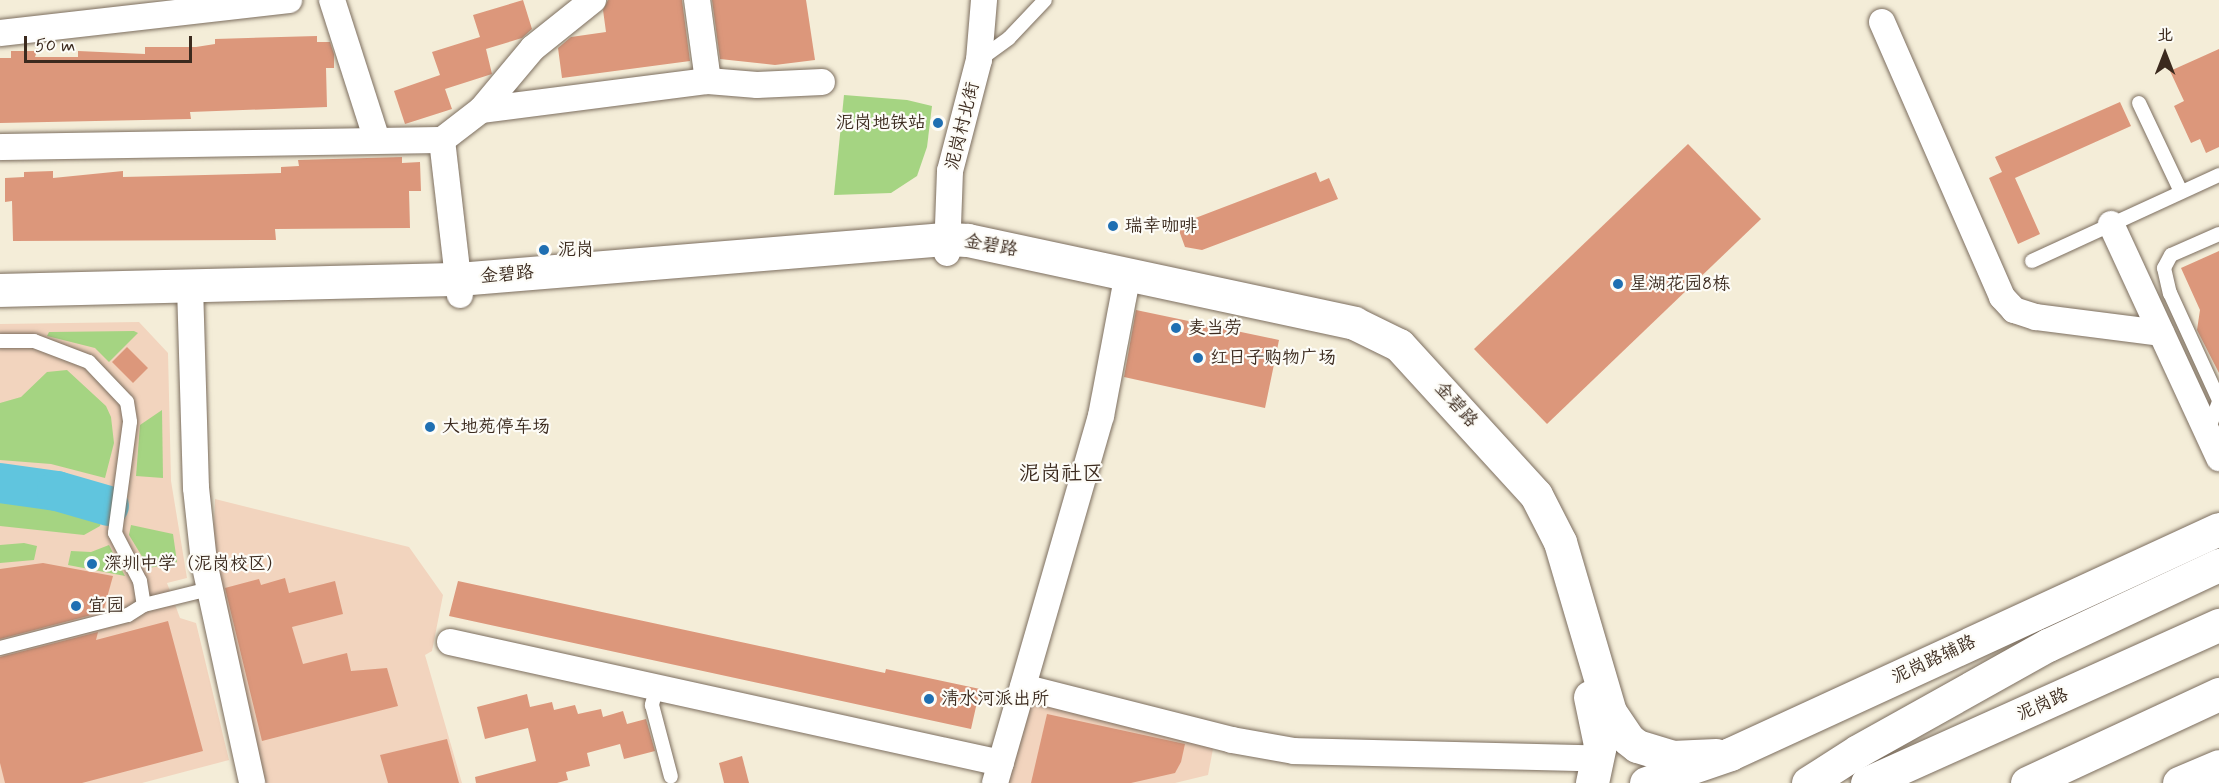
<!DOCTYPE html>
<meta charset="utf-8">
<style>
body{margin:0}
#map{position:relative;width:2219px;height:783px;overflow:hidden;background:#f4edd8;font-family:Mynerve,"LXGW WenKai TC",sans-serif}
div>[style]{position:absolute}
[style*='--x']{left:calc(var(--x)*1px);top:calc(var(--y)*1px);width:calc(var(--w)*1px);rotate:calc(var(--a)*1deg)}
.built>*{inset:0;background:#f2d4be}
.green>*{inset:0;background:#a5d482}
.river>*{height:40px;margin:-20px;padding:0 20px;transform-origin:20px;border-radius:20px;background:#60c5de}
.building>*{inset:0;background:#dc977b}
.roads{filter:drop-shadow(0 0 2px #7c6e5f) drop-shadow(0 0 2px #7c6e5f)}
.service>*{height:14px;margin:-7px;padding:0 7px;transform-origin:7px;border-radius:7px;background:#fff}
.minor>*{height:26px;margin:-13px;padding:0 13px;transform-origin:13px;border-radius:13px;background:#fff}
.tertiary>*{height:33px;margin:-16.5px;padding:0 16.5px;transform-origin:16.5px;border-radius:16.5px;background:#fff}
.primary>*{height:33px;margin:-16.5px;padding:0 16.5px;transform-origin:16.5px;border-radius:16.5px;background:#fff}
.trunk>*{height:33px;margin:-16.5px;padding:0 16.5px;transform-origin:16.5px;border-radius:16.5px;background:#fff}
.dots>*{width:16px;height:16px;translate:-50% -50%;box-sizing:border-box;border:3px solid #fdfcf7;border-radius:50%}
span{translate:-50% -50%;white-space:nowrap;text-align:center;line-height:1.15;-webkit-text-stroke:4.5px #fdfcf7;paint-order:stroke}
.poi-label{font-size:18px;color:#3b2a1e}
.right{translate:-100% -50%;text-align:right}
.left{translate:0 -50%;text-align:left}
.street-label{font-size:18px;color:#3b2a1e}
.quarter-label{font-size:21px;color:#3b2a1e}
.north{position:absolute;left:2135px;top:24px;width:60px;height:60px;-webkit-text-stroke:4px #fdfcf7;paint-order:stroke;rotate:0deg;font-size:16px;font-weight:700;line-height:24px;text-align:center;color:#3b2a1e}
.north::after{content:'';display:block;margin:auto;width:21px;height:27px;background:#3b2a1e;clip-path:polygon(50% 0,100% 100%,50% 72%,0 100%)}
.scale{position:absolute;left:24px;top:36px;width:168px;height:27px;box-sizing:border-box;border:3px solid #3b2a1e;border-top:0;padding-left:8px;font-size:18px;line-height:21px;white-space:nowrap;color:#3b2a1e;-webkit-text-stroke:4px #fdfcf7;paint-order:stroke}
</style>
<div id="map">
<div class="built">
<div style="clip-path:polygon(139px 322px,168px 353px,171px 481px,187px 578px,167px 583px,180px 618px,196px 623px,229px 760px,142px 783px,0 783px,0 324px)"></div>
<div style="clip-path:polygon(215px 499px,409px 547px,443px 595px,432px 651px,425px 655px,462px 783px,265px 783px,222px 610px,213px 550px)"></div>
<div style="clip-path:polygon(1016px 688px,1216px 733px,1208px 775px,1175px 783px,994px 783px)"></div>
</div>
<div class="green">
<div style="clip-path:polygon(844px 95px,907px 100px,932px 106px,927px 147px,917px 176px,891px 193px,834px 195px)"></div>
<div style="clip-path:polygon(134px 331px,138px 333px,109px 362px,95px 348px,47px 336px,49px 332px)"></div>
<div style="clip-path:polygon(67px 370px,106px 406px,111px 417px,114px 443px,105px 478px,51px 464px,0 460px,0 403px,21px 397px,47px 372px)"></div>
<div style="clip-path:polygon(162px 410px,163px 478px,136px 476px,140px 425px)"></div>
<div style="clip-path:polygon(0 501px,32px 503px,102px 517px,100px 526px,84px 535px,0 526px)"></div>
<div style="clip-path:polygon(131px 525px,173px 534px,177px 562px,149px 568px,129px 535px)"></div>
<div style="clip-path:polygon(24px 543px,37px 546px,34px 560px,0 563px,0 545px)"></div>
<div style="clip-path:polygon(109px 545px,125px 576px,68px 565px,71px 551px,91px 552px)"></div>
</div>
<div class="river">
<div style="--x:0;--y:483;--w:58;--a:8"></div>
<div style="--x:57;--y:491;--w:54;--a:16.1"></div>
</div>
<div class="building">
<div style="clip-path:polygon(523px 0,532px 29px,522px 38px,486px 49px,492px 74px,445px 89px,452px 109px,405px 124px,394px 91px,440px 75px,432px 52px,480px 37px,473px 15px)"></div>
<div style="clip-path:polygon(608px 0,682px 0,690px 61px,562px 78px,558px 48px,571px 37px,606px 32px,603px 10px)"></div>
<div style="clip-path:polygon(712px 0,806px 0,815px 60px,775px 65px,720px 59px)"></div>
<div style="clip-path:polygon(317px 36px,317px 42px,330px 42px,334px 54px,334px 68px,326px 68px,327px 107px,190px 112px,191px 119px,0 123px,0 58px,11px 58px,11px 51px,37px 51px,35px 57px,78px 57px,78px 51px,145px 54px,145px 47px,196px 47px,215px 44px,215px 39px)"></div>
<div style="clip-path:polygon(2219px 49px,2219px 147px,2206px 153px,2200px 139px,2191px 143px,2174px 106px,2184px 101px,2170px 71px)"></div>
<div style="clip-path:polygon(2120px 102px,2131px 126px,2015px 178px,2040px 234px,2018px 244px,1989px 178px,2002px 172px,1995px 157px)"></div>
<div style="clip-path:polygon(1688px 144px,1761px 219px,1547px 424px,1474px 349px)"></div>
<div style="clip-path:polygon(402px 157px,402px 163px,420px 162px,421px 191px,409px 191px,410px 228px,275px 229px,276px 240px,13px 241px,12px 201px,5px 202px,5px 178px,24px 177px,24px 172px,53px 171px,53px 178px,123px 171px,123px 177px,281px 173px,281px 167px,299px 166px,298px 160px)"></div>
<div style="clip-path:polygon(1316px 172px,1320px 182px,1329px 178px,1338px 199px,1202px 250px,1185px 247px,1177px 225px)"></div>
<div style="clip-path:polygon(2219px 251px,2219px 373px,2197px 330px,2200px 310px,2181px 268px)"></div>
<div style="clip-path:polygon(1136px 310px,1279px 340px,1265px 408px,1124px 377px)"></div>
<div style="clip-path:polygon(127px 347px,148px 368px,133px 383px,112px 362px)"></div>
<div style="clip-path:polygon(43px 563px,113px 576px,103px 612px,0 639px,0 569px)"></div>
<div style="clip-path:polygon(285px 578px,289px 593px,335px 581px,343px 614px,292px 627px,303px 664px,347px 653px,351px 671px,387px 668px,398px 706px,262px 741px,225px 588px,259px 579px,261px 585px)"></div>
<div style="clip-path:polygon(458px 581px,885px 673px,886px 669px,980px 689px,971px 729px,449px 616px)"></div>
<div style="clip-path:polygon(168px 621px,203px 751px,82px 783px,5px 783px,0 763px,0 657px,98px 632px,96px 640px)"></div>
<div style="clip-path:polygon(527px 694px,530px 707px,552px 702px,554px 710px,575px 705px,578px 714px,601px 709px,603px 717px,623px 711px,627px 724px,646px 719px,655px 751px,624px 759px,620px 744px,587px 753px,590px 766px,566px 772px,568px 780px,557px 783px,476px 783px,475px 777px,536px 761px,528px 728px,485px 739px,477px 707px)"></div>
<div style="clip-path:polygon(1047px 714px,1185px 744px,1181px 762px,1175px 773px,1131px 783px,1031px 783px)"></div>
<div style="clip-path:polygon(447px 739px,459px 783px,388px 783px,380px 755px)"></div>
<div style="clip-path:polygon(742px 756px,749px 783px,724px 783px,719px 763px)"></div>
</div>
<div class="roads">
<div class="service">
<div style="--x:979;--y:60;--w:37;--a:-36"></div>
<div style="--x:1009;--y:38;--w:52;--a:-46.5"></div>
<div style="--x:2139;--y:103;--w:98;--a:64.7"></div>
<div style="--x:2219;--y:234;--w:52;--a:156.4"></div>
<div style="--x:2171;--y:255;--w:15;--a:118"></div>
<div style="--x:2164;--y:268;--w:26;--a:77"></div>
<div style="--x:2170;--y:293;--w:118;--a:65.4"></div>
<div style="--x:2032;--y:261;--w:206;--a:-24.7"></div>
<div style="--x:0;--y:341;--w:34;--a:0"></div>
<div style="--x:34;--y:341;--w:59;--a:20.9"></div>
<div style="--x:89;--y:362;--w:55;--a:46.5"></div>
<div style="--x:127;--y:402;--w:20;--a:81"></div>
<div style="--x:130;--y:422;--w:112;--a:97.7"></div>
<div style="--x:115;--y:533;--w:54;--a:62.5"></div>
<div style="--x:140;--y:581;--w:24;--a:81"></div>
<div style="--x:2207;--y:433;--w:33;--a:-69"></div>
<div style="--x:0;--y:648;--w:132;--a:-14.5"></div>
<div style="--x:128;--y:615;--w:19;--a:-32"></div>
<div style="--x:144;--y:605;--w:67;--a:-13.8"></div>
<div style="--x:657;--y:687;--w:19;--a:106"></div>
<div style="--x:652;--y:705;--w:74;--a:75.2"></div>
</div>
<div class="minor">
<div style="--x:332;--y:0;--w:147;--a:72.2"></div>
<div style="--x:1882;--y:22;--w:300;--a:66.4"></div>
<div style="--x:2002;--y:297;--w:18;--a:47"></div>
<div style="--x:2014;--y:310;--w:23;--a:18"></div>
<div style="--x:2036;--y:317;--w:126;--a:7.3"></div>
<div style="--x:0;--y:33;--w:291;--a:-6.5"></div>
<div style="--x:708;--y:81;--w:49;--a:4.7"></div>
<div style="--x:757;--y:85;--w:65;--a:-2.6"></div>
<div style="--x:481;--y:110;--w:229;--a:-7.3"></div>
<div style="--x:708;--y:81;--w:82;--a:-97.7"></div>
<div style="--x:442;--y:140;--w:156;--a:83.4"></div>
<div style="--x:0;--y:147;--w:442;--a:-0.9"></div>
<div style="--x:442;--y:140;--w:49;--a:-37.6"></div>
<div style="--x:481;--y:110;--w:81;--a:-50"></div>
<div style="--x:533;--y:48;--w:77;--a:-38.7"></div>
<div style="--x:2111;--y:224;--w:258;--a:65.2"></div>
<div style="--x:947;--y:253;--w:82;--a:-87.9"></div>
<div style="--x:950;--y:171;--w:115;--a:-75.4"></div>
<div style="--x:979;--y:60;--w:60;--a:-85.2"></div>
<div style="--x:190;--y:286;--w:202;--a:88.3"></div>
<div style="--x:196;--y:488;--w:74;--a:83.8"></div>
<div style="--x:204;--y:562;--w:226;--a:77.7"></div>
<div style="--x:450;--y:642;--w:564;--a:12.39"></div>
<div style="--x:1023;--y:687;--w:216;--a:14.2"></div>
<div style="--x:1232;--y:740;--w:63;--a:10.1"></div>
<div style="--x:1294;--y:751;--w:291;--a:1.4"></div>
<div style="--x:995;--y:783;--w:382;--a:-73.9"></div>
<div style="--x:1101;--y:416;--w:146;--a:-79.3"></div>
</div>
<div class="tertiary">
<div style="--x:0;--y:290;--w:458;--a:-1.4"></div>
<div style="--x:458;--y:279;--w:491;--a:-4.7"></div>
<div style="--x:947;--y:239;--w:21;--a:3"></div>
<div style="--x:968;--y:240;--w:395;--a:12.1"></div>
<div style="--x:1354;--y:323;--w:50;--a:26.1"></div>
<div style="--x:1399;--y:345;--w:203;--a:47.6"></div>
<div style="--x:1536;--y:495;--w:53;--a:62.9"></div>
<div style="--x:1560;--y:542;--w:177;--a:73.6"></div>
<div style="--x:1610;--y:712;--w:32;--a:56"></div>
<div style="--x:1628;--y:739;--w:11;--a:38"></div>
<div style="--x:1637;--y:746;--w:37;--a:17"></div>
<div style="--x:1672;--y:757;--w:44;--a:-2.6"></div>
<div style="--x:1590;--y:697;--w:49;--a:78.2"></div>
<div style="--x:1600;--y:745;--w:39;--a:102"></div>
</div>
<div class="primary">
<div style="--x:1646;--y:783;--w:89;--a:-19"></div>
<div style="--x:1730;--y:754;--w:538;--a:-24.71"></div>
<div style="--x:2179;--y:783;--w:43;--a:-23"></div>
</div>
<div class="trunk">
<div style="--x:1808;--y:783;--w:59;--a:-32.6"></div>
<div style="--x:1858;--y:751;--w:218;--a:-29.2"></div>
<div style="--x:2048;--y:645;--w:189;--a:-25.1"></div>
<div style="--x:1867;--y:783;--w:386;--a:-24.2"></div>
<div style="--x:2027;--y:783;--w:212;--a:-24.9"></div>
</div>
</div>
<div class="dots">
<div style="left:938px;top:123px;background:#1f6fb2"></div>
<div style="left:1113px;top:226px;background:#1f6fb2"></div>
<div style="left:544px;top:250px;background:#1f6fb2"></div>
<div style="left:1618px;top:284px;background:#1f6fb2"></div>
<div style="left:1176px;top:328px;background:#1f6fb2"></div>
<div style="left:1198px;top:358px;background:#1f6fb2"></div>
<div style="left:430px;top:427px;background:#1f6fb2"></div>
<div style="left:92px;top:564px;background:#1f6fb2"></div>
<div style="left:76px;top:606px;background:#1f6fb2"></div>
<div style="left:929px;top:699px;background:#1f6fb2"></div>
</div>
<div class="poi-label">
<span class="right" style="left:926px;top:123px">泥岗地铁站</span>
<span class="left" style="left:1125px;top:226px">瑞幸咖啡</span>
<span class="left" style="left:558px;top:250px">泥岗</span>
<span class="left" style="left:1630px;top:284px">星湖花园8栋</span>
<span class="left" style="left:1188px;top:328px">麦当劳</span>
<span class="left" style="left:1210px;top:358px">红日子购物广场</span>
<span class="left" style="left:442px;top:427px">大地苑停车场</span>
<span class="left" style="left:104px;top:564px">深圳中学（泥岗校区）</span>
<span class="left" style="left:88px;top:606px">宜园</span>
<span class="left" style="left:941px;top:699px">清水河派出所</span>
</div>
<div class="street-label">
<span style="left:963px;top:126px;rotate:-76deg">泥岗村北街</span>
<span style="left:991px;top:246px;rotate:10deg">金碧路</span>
<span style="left:507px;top:275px;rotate:-5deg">金碧路</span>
<span style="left:1456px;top:405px;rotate:48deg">金碧路</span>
<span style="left:1934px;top:660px;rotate:-25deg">泥岗路辅路</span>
<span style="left:2043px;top:705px;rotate:-24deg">泥岗路</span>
</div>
<div class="quarter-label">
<span style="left:1061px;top:474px">泥岗社区</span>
</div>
<div class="north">北</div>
<div class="scale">50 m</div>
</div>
